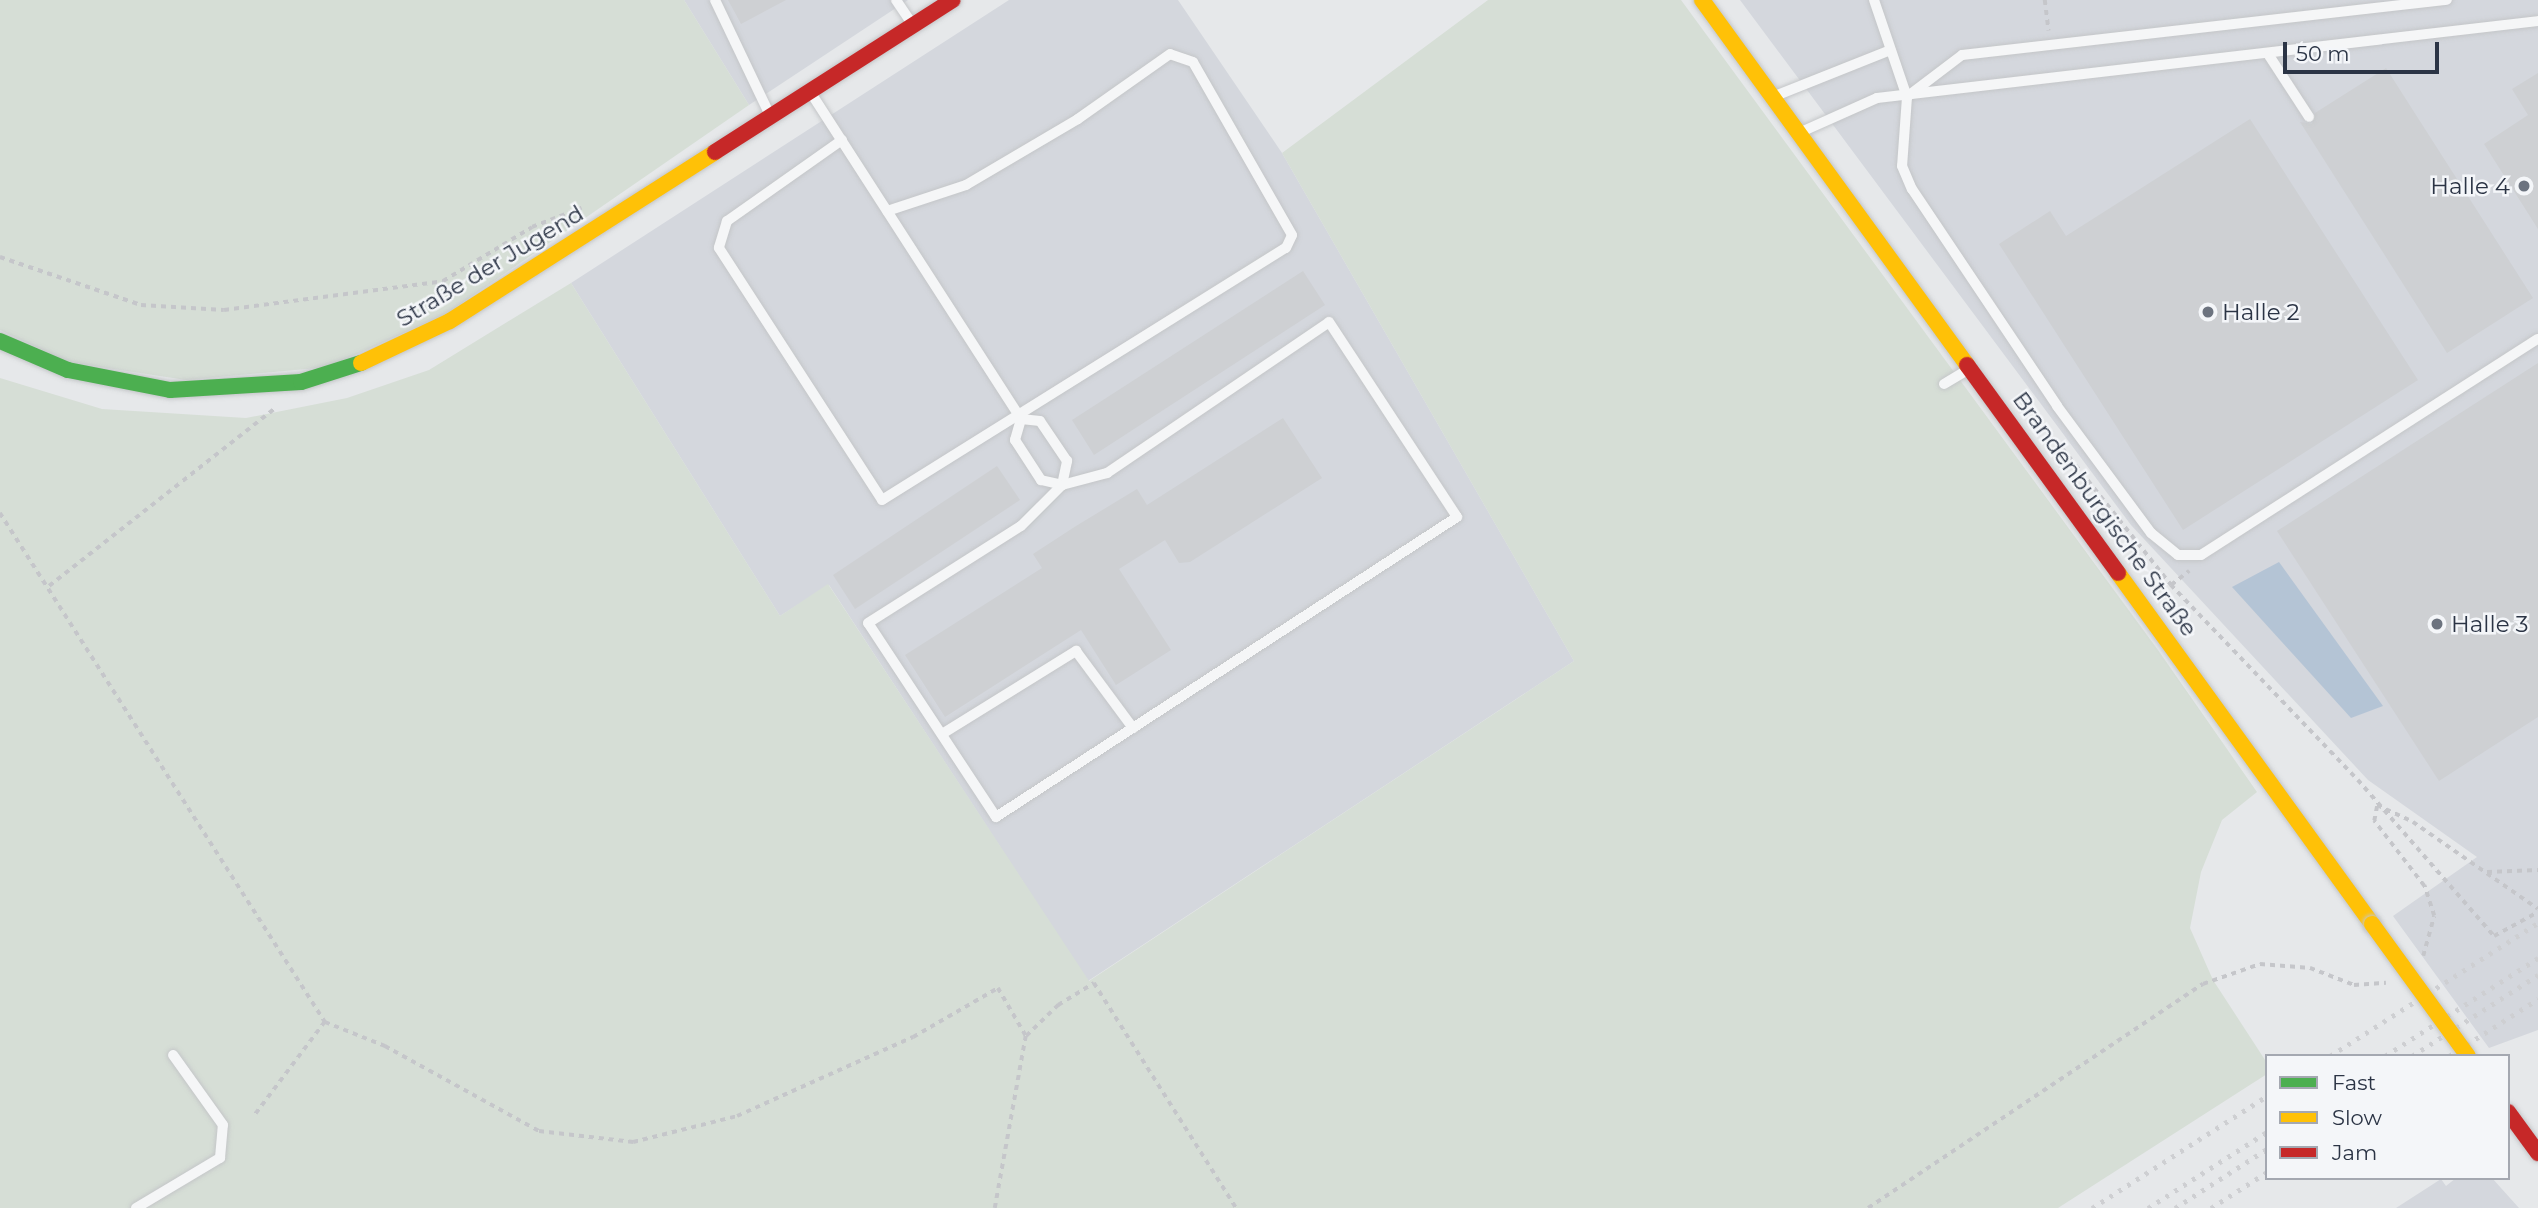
<!DOCTYPE html>
<meta charset="utf-8">
<style>
body{margin:0}
#map{position:relative;width:2538px;height:1208px;overflow:hidden;background:#e6e8ea;font-family:Montserrat,sans-serif}
div>[style]{position:absolute}
[style*='--x']{left:calc(var(--x)*1px);top:calc(var(--y)*1px);width:calc(var(--w)*1px);rotate:calc(var(--a)*1deg)}
.built>*{inset:0;background:#d4d7dd}
.green>*{inset:0;background:#d6ded6}
.water>*{inset:0;background:#b4c4d5}
.building>*{inset:0;background:#ced0d3}
.path>*{height:3.5px;margin-top:-1.75px;transform-origin:0;background:repeating-linear-gradient(90deg,#c5c6ca 0 5px,transparent 0 10px)}
.roads{filter:drop-shadow(0 0 2px #c4c6c8) drop-shadow(0 0 2px #c4c6c8)}
.lane>*{height:10px;margin:-5px;padding:0 5px;transform-origin:5px;border-radius:5px;background:#f5f6f7}
.fast>*{height:16px;margin:-8px;padding:0 8px;transform-origin:8px;border-radius:8px;background:#4caf50}
.slow>*{height:16px;margin:-8px;padding:0 8px;transform-origin:8px;border-radius:8px;background:#ffc107}
.jam>*{height:16px;margin:-8px;padding:0 8px;transform-origin:8px;border-radius:8px;background:#c62828}
.rail>*{height:5px;margin-top:-2.5px;transform-origin:0;background:repeating-linear-gradient(90deg,#cecfd2 0 3.5px,transparent 0 10.5px)}
.bridges{filter:drop-shadow(0 0 2px #c4c6c8) drop-shadow(0 0 2px #c4c6c8)}
.slow-bridge>*{height:16px;margin:-8px;padding:0 8px;transform-origin:8px;border-radius:8px;background:#ffc107}
.dots>*{width:19px;height:19px;translate:-50% -50%;box-sizing:border-box;border:4px solid #f4f6f9;border-radius:50%}
span{translate:-50% -50%;white-space:nowrap;text-align:center;line-height:1.15;-webkit-text-stroke:5px #f4f6f9;paint-order:stroke}
.poi-label{font-size:23px;color:#2b3445}
.right{translate:-100% -50%;text-align:right}
.left{translate:0 -50%;text-align:left}
.street-label{font-size:23px;color:#2b3445}
.legend{position:absolute;left:2265px;top:1054px;width:245px;height:126px;box-sizing:border-box;background:#f4f6f9;border:2px solid #a4a8b1;margin:0;padding:9px 12px;list-style:none;font-size:21px;color:#2b3445}
.legend li{display:flex;align-items:center;gap:14px;height:35px}
.legend b{width:35px;border:2px solid #a4a8b1}
.scale{position:absolute;left:2283px;top:42px;width:156px;height:32px;box-sizing:border-box;border:4px solid #2b3445;border-top:0;padding-left:9px;font-size:21px;line-height:24px;white-space:nowrap;color:#2b3445;-webkit-text-stroke:5px #f4f6f9;paint-order:stroke}
</style>
<div id="map">
<div class="built">
<div style="clip-path:polygon(684px 0,908px 0,749px 105px)"></div>
<div style="clip-path:polygon(1009px 0,1178px 0,1282px 153px,1574px 661px,1088px 981px,829px 585px,780px 616px,571px 283px)"></div>
<div style="clip-path:polygon(1740px 0,2538px 0,2538px 1030px,2489px 1048px,2393px 916px,2477px 857px,2368px 780px,2131px 525px)"></div>
<div style="clip-path:polygon(2456px 1178px,2492px 1178px,2519px 1208px,2396px 1208px,2441px 1179px,2446px 1186px)"></div>
</div>
<div class="green">
<div style="clip-path:polygon(0 0,684px 0,749px 105px,446px 314px,328px 367px,186px 380px,68px 362px,0 330px)"></div>
<div style="clip-path:polygon(1488px 0,1681px 0,2158px 650px,2257px 792px,2222px 820px,2201px 872px,2190px 928px,2213px 980px,2267px 1063px,2267px 1074px,2058px 1208px,0 1208px,0 378px,102px 409px,246px 418px,347px 398px,429px 370px,571px 283px,780px 616px,828px 584px,1089px 981px,1574px 661px,1282px 153px)"></div>
</div>
<div class="water">
<div style="clip-path:polygon(2279px 562px,2383px 706px,2351px 718px,2232px 587px)"></div>
</div>
<div class="building">
<div style="clip-path:polygon(728px 0,786px 0,741px 24px)"></div>
<div style="clip-path:polygon(2386px 68px,2533px 298px,2447px 353px,2300px 122px,2312px 124px,2315px 113px)"></div>
<div style="clip-path:polygon(2538px 73px,2538px 229px,2484px 144px,2528px 115px,2512px 89px)"></div>
<div style="clip-path:polygon(2250px 119px,2418px 380px,2183px 530px,1999px 244px,2050px 211px,2066px 236px)"></div>
<div style="clip-path:polygon(1303px 271px,1325px 305px,1094px 455px,1072px 420px)"></div>
<div style="clip-path:polygon(2538px 363px,2538px 717px,2439px 781px,2277px 531px)"></div>
<div style="clip-path:polygon(1283px 418px,1322px 478px,1190px 562px,1179px 563px,1165px 540px,1119px 569px,1171px 650px,1116px 685px,1081px 630px,945px 717px,905px 655px,1042px 568px,1033px 554px,1076px 526px,1137px 489px,1147px 505px)"></div>
<div style="clip-path:polygon(997px 466px,1020px 500px,855px 609px,833px 575px)"></div>
</div>
<div class="path">
<div style="--x:2045;--y:0;--w:31;--a:83"></div>
<div style="--x:0;--y:257;--w:149;--a:18.8"></div>
<div style="--x:141;--y:305;--w:83;--a:3.4"></div>
<div style="--x:224;--y:310;--w:221;--a:-7.5"></div>
<div style="--x:443;--y:281;--w:104;--a:-31.2"></div>
<div style="--x:532;--y:227;--w:53;--a:-21.2"></div>
<div style="--x:2056;--y:448;--w:7;--a:8"></div>
<div style="--x:2063;--y:449;--w:174;--a:51.5"></div>
<div style="--x:2171;--y:585;--w:270;--a:46.2"></div>
<div style="--x:2358;--y:780;--w:207;--a:48.9"></div>
<div style="--x:2494;--y:936;--w:50;--a:-28.6"></div>
<div style="--x:0;--y:513;--w:604;--a:57.44"></div>
<div style="--x:325;--y:1022;--w:116;--a:127"></div>
<div style="--x:2171;--y:585;--w:23;--a:-38"></div>
<div style="--x:49;--y:586;--w:286;--a:-38.2"></div>
<div style="--x:2487;--y:872;--w:51;--a:-2.2"></div>
<div style="--x:2423;--y:956;--w:41;--a:-74.6"></div>
<div style="--x:2434;--y:916;--w:32;--a:-108"></div>
<div style="--x:2424;--y:886;--w:82;--a:-127.6"></div>
<div style="--x:2374;--y:821;--w:16;--a:-79"></div>
<div style="--x:2377;--y:805;--w:40;--a:25"></div>
<div style="--x:2413;--y:822;--w:152;--a:34.8"></div>
<div style="--x:325;--y:1022;--w:65;--a:21.8"></div>
<div style="--x:385;--y:1046;--w:176;--a:28.9"></div>
<div style="--x:539;--y:1131;--w:95;--a:6.7"></div>
<div style="--x:633;--y:1142;--w:107;--a:-14"></div>
<div style="--x:737;--y:1116;--w:193;--a:-24.2"></div>
<div style="--x:913;--y:1037;--w:98;--a:-30"></div>
<div style="--x:998;--y:988;--w:56;--a:59.7"></div>
<div style="--x:1026;--y:1036;--w:175;--a:100.2"></div>
<div style="--x:1026;--y:1036;--w:45;--a:-44.1"></div>
<div style="--x:1058;--y:1005;--w:42;--a:-31.4"></div>
<div style="--x:1094;--y:983;--w:266;--a:57.7"></div>
<div style="--x:1868;--y:1208;--w:403;--a:-33.8"></div>
<div style="--x:2203;--y:984;--w:60;--a:-19.3"></div>
<div style="--x:2260;--y:964;--w:50;--a:4.6"></div>
<div style="--x:2310;--y:968;--w:47;--a:21.1"></div>
<div style="--x:2354;--y:985;--w:32;--a:-4"></div>
</div>
<div class="roads">
<div class="lane">
<div style="--x:715;--y:0;--w:125;--a:64.5"></div>
<div style="--x:896;--y:0;--w:30;--a:56"></div>
<div style="--x:1874;--y:0;--w:102;--a:71.2"></div>
<div style="--x:1907;--y:97;--w:69;--a:94.1"></div>
<div style="--x:1902;--y:166;--w:25;--a:67"></div>
<div style="--x:1912;--y:189;--w:261;--a:56.2"></div>
<div style="--x:2057;--y:406;--w:158;--a:53.5"></div>
<div style="--x:2151;--y:533;--w:35;--a:39"></div>
<div style="--x:2178;--y:555;--w:23;--a:0"></div>
<div style="--x:2201;--y:555;--w:400;--a:-32.7"></div>
<div style="--x:2268;--y:54;--w:75;--a:56.9"></div>
<div style="--x:811;--y:93;--w:388;--a:57.2"></div>
<div style="--x:1021;--y:419;--w:22;--a:106"></div>
<div style="--x:1015;--y:440;--w:48;--a:57"></div>
<div style="--x:1041;--y:480;--w:22;--a:13"></div>
<div style="--x:1062;--y:485;--w:25;--a:-78"></div>
<div style="--x:1067;--y:461;--w:48;--a:-124"></div>
<div style="--x:1040;--y:421;--w:19;--a:-174"></div>
<div style="--x:1775;--y:96;--w:122;--a:-21.7"></div>
<div style="--x:1908;--y:96;--w:68;--a:-37.2"></div>
<div style="--x:1962;--y:55;--w:488;--a:-6.5"></div>
<div style="--x:1801;--y:132;--w:83;--a:-24.1"></div>
<div style="--x:1877;--y:98;--w:665;--a:-6.64"></div>
<div style="--x:842;--y:140;--w:141;--a:144.8"></div>
<div style="--x:727;--y:221;--w:28;--a:107"></div>
<div style="--x:719;--y:248;--w:300;--a:57.1"></div>
<div style="--x:882;--y:500;--w:476;--a:-32"></div>
<div style="--x:1286;--y:248;--w:14;--a:-65"></div>
<div style="--x:1292;--y:235;--w:199;--a:-119.8"></div>
<div style="--x:1193;--y:62;--w:24;--a:-161"></div>
<div style="--x:1170;--y:54;--w:113;--a:144.8"></div>
<div style="--x:1078;--y:119;--w:130;--a:149.5"></div>
<div style="--x:966;--y:185;--w:83;--a:161.8"></div>
<div style="--x:1329;--y:322;--w:233;--a:56.7"></div>
<div style="--x:1457;--y:517;--w:550;--a:146.95"></div>
<div style="--x:996;--y:817;--w:232;--a:-123.4"></div>
<div style="--x:868;--y:623;--w:181;--a:-32.4"></div>
<div style="--x:1021;--y:526;--w:58;--a:-45"></div>
<div style="--x:1062;--y:485;--w:47;--a:-14.9"></div>
<div style="--x:1107;--y:473;--w:268;--a:-34.2"></div>
<div style="--x:1944;--y:384;--w:27;--a:-31"></div>
<div style="--x:942;--y:734;--w:158;--a:-31.8"></div>
<div style="--x:1076;--y:651;--w:96;--a:53.5"></div>
<div style="--x:136;--y:1208;--w:98;--a:-30.8"></div>
<div style="--x:220;--y:1158;--w:33;--a:-85"></div>
<div style="--x:223;--y:1125;--w:86;--a:-125.5"></div>
</div>
<div class="fast">
<div style="--x:0;--y:341;--w:74;--a:23.1"></div>
<div style="--x:68;--y:370;--w:104;--a:11.1"></div>
<div style="--x:170;--y:390;--w:131;--a:-3.5"></div>
<div style="--x:301;--y:382;--w:63;--a:-17.6"></div>
</div>
<div class="slow">
<div style="--x:1702;--y:0;--w:451;--a:54"></div>
<div style="--x:361;--y:363;--w:98;--a:-25.3"></div>
<div style="--x:450;--y:321;--w:314;--a:-32.5"></div>
<div style="--x:2118;--y:573;--w:433;--a:54.1"></div>
</div>
<div class="jam">
<div style="--x:715;--y:152;--w:282;--a:-32.6"></div>
<div style="--x:1967;--y:365;--w:257;--a:54"></div>
<div style="--x:2508;--y:1112;--w:51;--a:53.8"></div>
</div>
</div>
<div class="rail">
<div style="--x:2330;--y:1056;--w:247;--a:-32.6"></div>
<div style="--x:2385;--y:1056;--w:182;--a:-32.6"></div>
<div style="--x:2412;--y:1056;--w:150;--a:-32.7"></div>
<div style="--x:2449;--y:1056;--w:106;--a:-32.6"></div>
<div style="--x:2092;--y:1208;--w:208;--a:-32.6"></div>
<div style="--x:2148;--y:1208;--w:141;--a:-32.6"></div>
<div style="--x:2175;--y:1208;--w:109;--a:-32.7"></div>
<div style="--x:2211;--y:1208;--w:67;--a:-32.7"></div>
</div>
<div class="bridges">
<div class="slow-bridge">
<div style="--x:2372;--y:924;--w:163;--a:54"></div>
</div>
</div>
<div class="dots">
<div style="left:2524px;top:186px;background:#6c737f"></div>
<div style="left:2208px;top:312px;background:#6c737f"></div>
<div style="left:2437px;top:624px;background:#6c737f"></div>
</div>
<div class="poi-label">
<span class="right" style="left:2510px;top:186px">Halle 4</span>
<span class="left" style="left:2222px;top:312px">Halle 2</span>
<span class="left" style="left:2451px;top:624px">Halle 3</span>
</div>
<div class="street-label">
<span style="left:490px;top:266px;rotate:-31deg">Straße der Jugend</span>
<span style="left:2105px;top:514px;rotate:54deg">Brandenburgische Straße</span>
</div>
<ul class="legend">
<li><b style="height:9px;background:#4caf50"></b>Fast</li>
<li><b style="height:9px;background:#ffc107"></b>Slow</li>
<li><b style="height:9px;background:#c62828"></b>Jam</li>
</ul>
<div class="scale">50 m</div>
</div>
